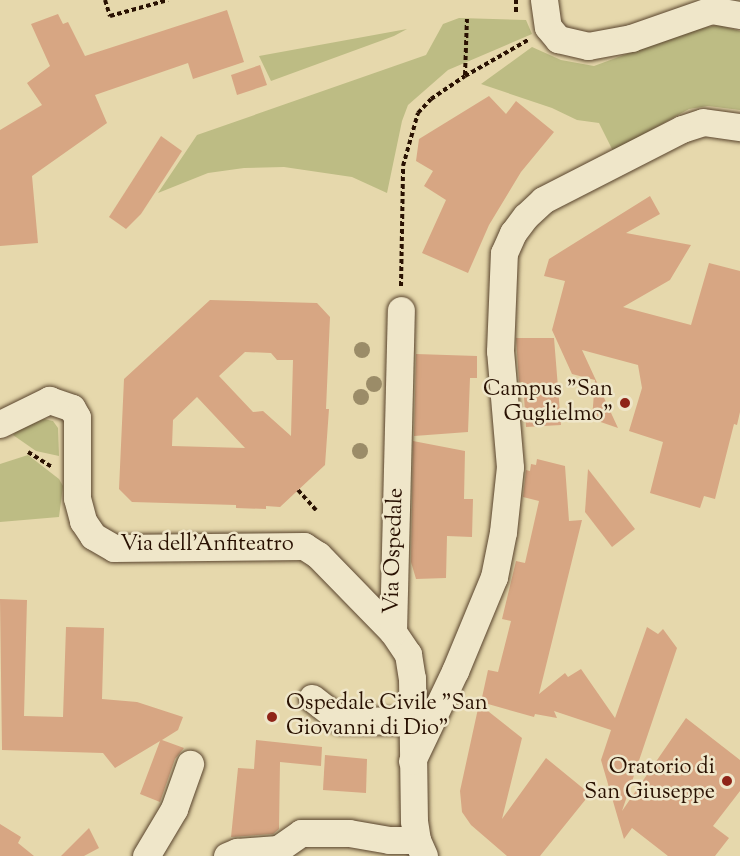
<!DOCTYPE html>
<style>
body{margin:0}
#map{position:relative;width:740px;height:856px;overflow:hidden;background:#e6d8ac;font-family:"Sorts Mill Goudy",serif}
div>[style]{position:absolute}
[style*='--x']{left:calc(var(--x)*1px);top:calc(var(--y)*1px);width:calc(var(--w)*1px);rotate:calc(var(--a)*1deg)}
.green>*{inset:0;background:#bdbc84}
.building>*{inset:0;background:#d7a683}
.path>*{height:4px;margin-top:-2px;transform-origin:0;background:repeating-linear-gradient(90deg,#291102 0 4.5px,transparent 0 7.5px)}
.roads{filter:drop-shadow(0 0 2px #58432c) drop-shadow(0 0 2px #58432c)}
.minor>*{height:27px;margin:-13.5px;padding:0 13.5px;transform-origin:13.5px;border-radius:13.5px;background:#efe6c9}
.trees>*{width:16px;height:16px;margin:-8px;border-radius:50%;background:#9b8c68}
.dots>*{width:16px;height:16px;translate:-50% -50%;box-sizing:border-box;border:3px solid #efe6c9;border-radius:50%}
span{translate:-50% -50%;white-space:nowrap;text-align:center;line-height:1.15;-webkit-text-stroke:5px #efe6c9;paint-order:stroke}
.poi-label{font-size:22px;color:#291102}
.right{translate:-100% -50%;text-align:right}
.left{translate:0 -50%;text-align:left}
.street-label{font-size:22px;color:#291102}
</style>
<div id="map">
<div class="green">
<div style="clip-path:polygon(459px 18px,526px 20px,532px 34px,448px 70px,408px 105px,402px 121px,387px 193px,352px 177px,284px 167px,244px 168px,208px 173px,158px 193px,197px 135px,426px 55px,443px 24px)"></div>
<div style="clip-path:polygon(718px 25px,740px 31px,740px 110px,708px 106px,689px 109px,613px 151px,599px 123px,577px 120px,552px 108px,481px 84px,532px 47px,561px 60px,594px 66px,692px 30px)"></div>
<div style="clip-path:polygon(407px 29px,394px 36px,271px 81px,259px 56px)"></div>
<div style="clip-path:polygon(44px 419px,53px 421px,58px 428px,59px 456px,36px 451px,13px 435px,18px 430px)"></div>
<div style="clip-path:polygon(28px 455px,59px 479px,63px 486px,59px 517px,0 522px,0 464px)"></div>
</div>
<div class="building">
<div style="clip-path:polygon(227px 10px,244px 62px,193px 79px,188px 63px,95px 95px,107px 123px,32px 176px,38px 243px,0 246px,0 130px,42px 105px,27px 83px,50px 66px,31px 24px,58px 14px,63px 24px,68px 22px,85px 56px)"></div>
<div style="clip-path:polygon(260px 65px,267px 85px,237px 95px,231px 75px)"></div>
<div style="clip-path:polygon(489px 96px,506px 114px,516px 101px,554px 132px,521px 172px,489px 225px,468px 273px,422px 253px,446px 200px,424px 186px,433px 171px,416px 161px,419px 139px)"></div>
<div style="clip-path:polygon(161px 136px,182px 151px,141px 214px,126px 229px,109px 217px)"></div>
<div style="clip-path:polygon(650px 196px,660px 214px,626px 233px,691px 245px,670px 280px,623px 307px,691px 325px,709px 263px,740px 271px,740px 412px,737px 425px,734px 424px,715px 499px,704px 496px,700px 508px,650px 493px,663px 442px,629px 431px,642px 388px,638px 365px,582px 350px,618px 428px,592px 419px,595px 380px,572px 374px,552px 330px,565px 281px,544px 276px,549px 259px)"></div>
<div style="clip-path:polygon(evenodd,210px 300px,317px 303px,330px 317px,326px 409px,329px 409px,325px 465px,280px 507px,266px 506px,266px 509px,236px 508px,236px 505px,132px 502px,119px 489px,124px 379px,210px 300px,245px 352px,271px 353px,277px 360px,293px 360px,291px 436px,263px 411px,253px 412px,219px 376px,245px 352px,210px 300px,197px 397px,245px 448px,172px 446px,173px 420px,197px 397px)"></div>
<div style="clip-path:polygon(516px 338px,554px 338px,561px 425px,526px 427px,523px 382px,519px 382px)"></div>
<div style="clip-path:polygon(416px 354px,477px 356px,477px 378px,470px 378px,468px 432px,414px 436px)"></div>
<div style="clip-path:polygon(413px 441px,465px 451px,464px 499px,473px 499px,472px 537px,447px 536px,446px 578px,416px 579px,411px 562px)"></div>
<div style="clip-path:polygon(537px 459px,565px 466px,569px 521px,582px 520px,539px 694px,565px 673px,568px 677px,581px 669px,615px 718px,647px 627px,658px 634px,663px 629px,677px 648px,622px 811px,686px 718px,740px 760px,740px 791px,713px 826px,729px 838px,715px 856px,668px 856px,632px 828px,624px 839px,601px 760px,611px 730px,554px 711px,557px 718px,535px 714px,534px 717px,481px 702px,488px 670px,498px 672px,511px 621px,502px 619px,516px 561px,525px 563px,539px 501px,523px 497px,526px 470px,530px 471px,531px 464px,536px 465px)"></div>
<div style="clip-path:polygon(588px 469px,635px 529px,612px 547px,585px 512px)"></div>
<div style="clip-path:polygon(0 599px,27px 600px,24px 716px,63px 717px,66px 627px,104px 628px,102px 699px,137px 702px,183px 717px,178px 730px,162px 740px,184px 748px,175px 759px,160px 802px,140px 794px,160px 741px,115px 768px,103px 753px,2px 750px)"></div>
<div style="clip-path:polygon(479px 704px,522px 738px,502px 819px,546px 758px,590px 794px,540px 856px,507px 856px,471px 825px,462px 812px,460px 791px)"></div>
<div style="clip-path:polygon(256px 740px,322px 747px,321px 766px,280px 762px,279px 829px,273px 834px,231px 837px,238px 768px,254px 769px)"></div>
<div style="clip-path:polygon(325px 755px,367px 759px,366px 793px,323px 790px)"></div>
<div style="clip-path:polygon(0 824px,21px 837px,18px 843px,34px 856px,0 856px)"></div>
<div style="clip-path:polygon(89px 828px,99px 848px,84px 856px,61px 856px)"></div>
</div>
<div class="path">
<div style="--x:105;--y:0;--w:17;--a:73"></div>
<div style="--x:110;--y:16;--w:60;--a:-15.4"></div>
<div style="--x:516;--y:0;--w:13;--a:90"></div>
<div style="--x:465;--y:75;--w:56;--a:-88"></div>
<div style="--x:401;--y:286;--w:120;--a:-89"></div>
<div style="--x:403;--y:166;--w:55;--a:-74.2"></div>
<div style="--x:418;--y:113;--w:19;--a:-47"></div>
<div style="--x:431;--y:99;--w:41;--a:-34.1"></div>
<div style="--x:465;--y:76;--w:73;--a:-29.7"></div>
<div style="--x:28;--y:452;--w:28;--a:32"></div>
<div style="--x:298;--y:490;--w:27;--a:48"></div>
</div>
<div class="roads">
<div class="minor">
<div style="--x:544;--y:0;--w:27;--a:82"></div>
<div style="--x:548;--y:27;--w:16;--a:50"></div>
<div style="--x:558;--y:39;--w:31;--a:13"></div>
<div style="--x:588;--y:46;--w:44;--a:-10.5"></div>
<div style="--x:631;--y:38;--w:85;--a:-19.3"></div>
<div style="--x:711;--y:10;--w:29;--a:10"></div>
<div style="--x:0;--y:424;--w:55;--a:-26.1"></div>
<div style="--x:49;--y:400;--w:24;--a:19"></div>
<div style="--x:72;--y:408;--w:10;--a:61"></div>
<div style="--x:77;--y:417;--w:81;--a:90"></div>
<div style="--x:77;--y:498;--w:24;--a:75"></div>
<div style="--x:83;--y:521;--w:18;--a:56"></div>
<div style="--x:93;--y:536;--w:24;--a:30"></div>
<div style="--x:114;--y:548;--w:190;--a:-0.6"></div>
<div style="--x:304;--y:546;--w:17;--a:33"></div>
<div style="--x:318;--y:555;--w:107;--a:45.8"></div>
<div style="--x:393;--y:632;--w:27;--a:56"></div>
<div style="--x:408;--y:654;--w:24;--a:81"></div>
<div style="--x:412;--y:678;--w:143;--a:89.2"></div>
<div style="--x:414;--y:821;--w:19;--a:81"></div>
<div style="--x:417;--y:840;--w:17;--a:66"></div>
<div style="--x:393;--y:632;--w:322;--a:-88.6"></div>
<div style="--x:312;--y:698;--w:36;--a:38"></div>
<div style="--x:340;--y:720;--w:72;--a:0.8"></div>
<div style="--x:412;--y:761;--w:100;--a:-64.5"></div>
<div style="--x:455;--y:671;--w:102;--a:-67.5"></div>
<div style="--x:494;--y:577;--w:46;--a:-78.7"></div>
<div style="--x:503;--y:532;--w:65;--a:-83.9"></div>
<div style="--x:510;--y:467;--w:116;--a:-94.9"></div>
<div style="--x:500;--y:351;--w:98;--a:-87.7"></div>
<div style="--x:504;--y:253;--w:22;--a:-66"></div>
<div style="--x:513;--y:233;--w:21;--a:-53"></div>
<div style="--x:526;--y:216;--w:23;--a:-43"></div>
<div style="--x:543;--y:200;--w:156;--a:-27.1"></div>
<div style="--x:682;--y:129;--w:22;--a:-18"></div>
<div style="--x:703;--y:122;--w:37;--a:8"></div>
<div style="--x:146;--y:856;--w:55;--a:-59.2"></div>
<div style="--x:174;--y:809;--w:48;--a:-70.4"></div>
<div style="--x:227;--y:856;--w:11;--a:-22"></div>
<div style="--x:237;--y:852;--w:41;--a:-4.2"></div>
<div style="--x:278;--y:849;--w:28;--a:-35"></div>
<div style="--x:301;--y:833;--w:48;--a:0"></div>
<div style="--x:349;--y:833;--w:41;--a:9.9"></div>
<div style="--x:389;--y:840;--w:28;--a:0"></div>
</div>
</div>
<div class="trees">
<div style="left:362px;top:350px"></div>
<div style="left:374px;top:384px"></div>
<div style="left:361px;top:397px"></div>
<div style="left:360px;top:451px"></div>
</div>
<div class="dots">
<div style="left:625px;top:403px;background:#8f2418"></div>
<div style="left:272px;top:717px;background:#8f2418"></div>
<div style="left:727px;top:781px;background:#8f2418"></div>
</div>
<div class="poi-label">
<span class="right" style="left:613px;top:403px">Campus "San<br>Guglielmo"</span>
<span class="left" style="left:286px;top:717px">Ospedale Civile "San<br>Giovanni di Dio"</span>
<span class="right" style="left:715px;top:781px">Oratorio di<br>San Giuseppe</span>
</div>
<div class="street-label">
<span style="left:207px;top:546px">Via dell'Anfiteatro</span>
<span style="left:395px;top:551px;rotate:-88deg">Via Ospedale</span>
</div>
</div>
